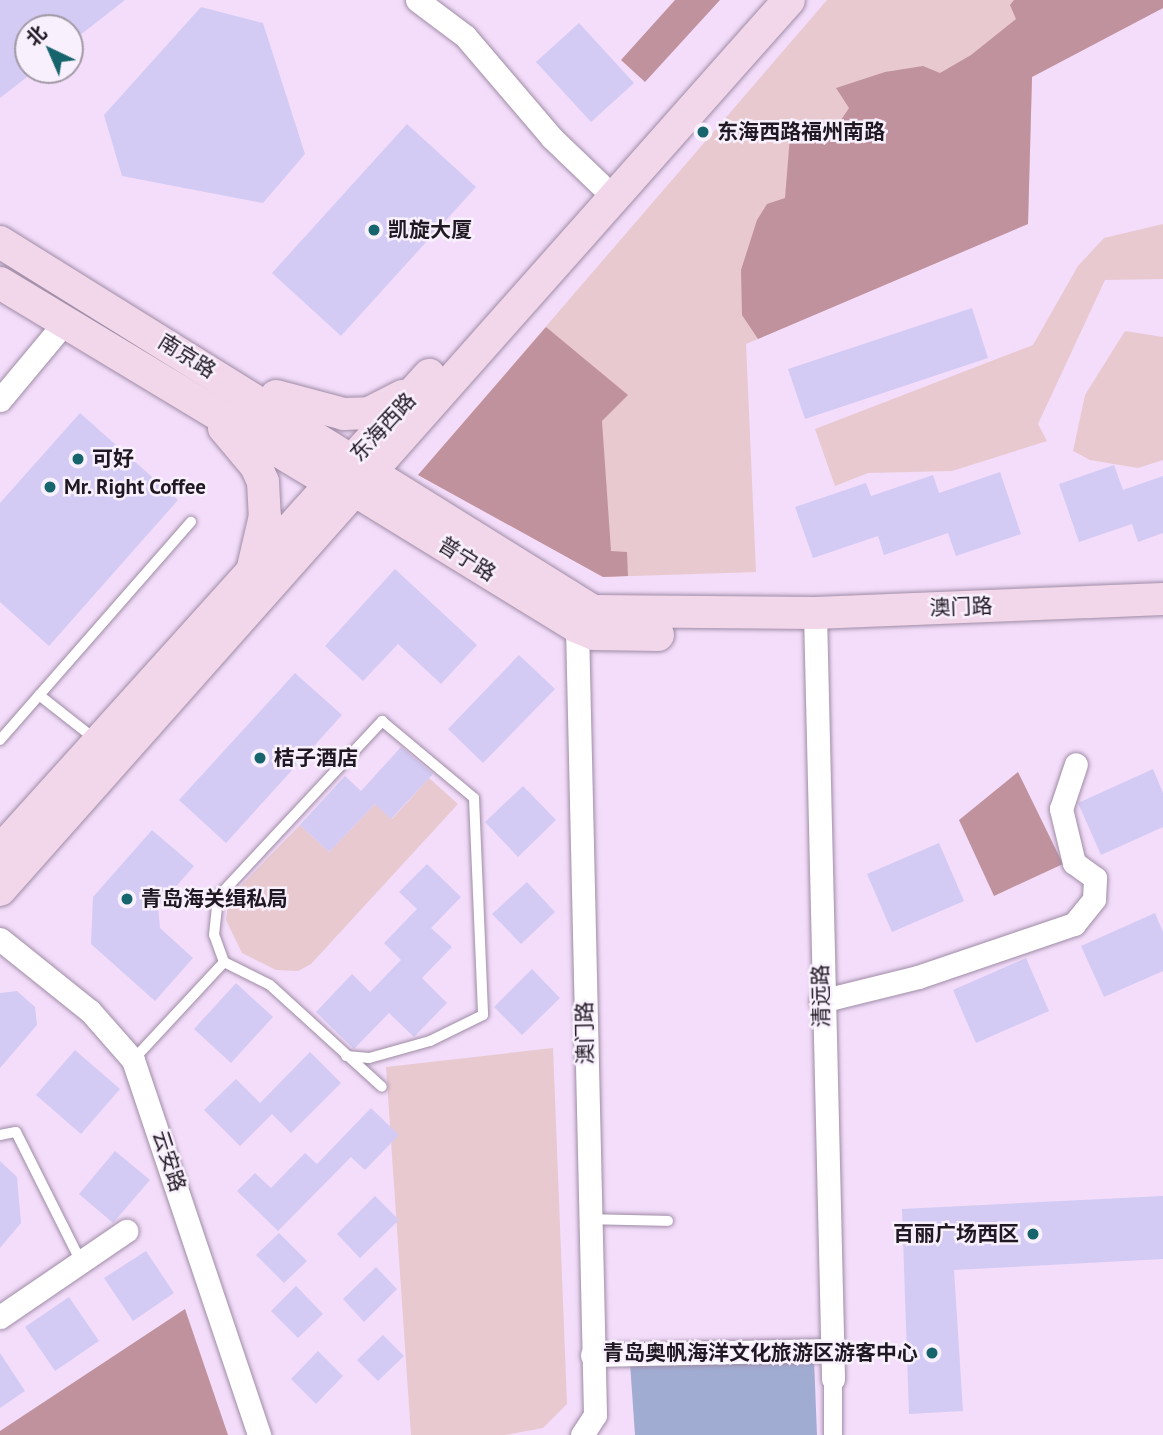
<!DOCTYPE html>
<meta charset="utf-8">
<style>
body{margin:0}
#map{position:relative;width:1163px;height:1435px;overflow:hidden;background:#f3ddfa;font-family:"PT Sans","Noto Sans SC",sans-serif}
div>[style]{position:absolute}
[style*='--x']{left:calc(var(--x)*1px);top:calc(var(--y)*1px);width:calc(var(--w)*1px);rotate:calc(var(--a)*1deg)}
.green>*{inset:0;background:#e8c9d0}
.forest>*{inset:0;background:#c0929e}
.water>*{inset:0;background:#a1acd3}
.building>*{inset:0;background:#d3cbf4}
.roads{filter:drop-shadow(0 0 2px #9f8ca6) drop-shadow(0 0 2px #9f8ca6)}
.service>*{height:10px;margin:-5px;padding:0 5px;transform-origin:5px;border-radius:5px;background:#fff}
.pedestrian>*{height:18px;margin:-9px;padding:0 9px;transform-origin:9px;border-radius:9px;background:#fff}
.minor>*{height:23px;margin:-11.5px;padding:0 11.5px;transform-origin:11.5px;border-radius:11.5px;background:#fff}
.secondary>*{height:32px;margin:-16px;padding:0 16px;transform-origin:16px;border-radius:16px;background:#f2d6e9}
.dots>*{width:19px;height:19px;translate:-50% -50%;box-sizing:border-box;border:4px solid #f8f0fc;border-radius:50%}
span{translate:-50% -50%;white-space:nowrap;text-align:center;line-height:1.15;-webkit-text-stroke:5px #f8f0fc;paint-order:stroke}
.poi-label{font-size:21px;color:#201923;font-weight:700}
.left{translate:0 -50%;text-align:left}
.right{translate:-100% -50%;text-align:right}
.street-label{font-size:21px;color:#201923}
.north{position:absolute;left:14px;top:14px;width:70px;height:70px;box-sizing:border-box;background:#f8f0fc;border:2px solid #a29aa5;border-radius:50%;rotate:316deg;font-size:19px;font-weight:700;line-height:28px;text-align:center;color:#201923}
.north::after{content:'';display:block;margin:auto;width:24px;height:32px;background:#17656c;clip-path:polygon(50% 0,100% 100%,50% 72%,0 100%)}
</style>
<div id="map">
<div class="green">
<div style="clip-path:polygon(827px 0,1163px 0,1163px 8px,1032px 77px,1028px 224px,746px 344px,756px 572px,603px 577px,418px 475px)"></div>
<div style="clip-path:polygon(1163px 224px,1163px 279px,1105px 280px,1038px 424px,1047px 441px,952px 471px,868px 473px,835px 486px,815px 429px,1033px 345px,1078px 266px,1104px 238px)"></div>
<div style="clip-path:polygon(1125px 331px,1163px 337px,1163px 460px,1138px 468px,1090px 460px,1073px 451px,1085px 395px)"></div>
<div style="clip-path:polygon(429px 778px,458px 804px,311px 964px,298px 971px,276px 970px,242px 953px,226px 920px,229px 898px,300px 825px,329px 852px,375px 804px,392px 819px)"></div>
<div style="clip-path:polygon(553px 1048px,567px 1404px,543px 1428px,505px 1435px,411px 1435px,386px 1067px)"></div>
</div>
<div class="forest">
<div style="clip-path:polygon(675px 0,720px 0,645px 82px,621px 60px)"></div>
<div style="clip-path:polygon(1014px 0,1163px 0,1163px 8px,1032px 77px,1028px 224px,758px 339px,742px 315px,741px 270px,757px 220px,767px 204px,785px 198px,790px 136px,811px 124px,839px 123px,849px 108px,836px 88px,885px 72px,923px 66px,940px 73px,971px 55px,1016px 19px,1010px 5px)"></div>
<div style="clip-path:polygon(546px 327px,628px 395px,602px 421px,611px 551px,627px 552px,628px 576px,603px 577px,418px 475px)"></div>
<div style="clip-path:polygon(1018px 772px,1063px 864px,994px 896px,959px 820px)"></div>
<div style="clip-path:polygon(185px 1309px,228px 1435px,0 1435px,0 1431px)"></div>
</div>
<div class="water">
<div style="clip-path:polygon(814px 1359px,817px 1435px,635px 1435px,630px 1363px)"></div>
</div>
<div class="building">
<div style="clip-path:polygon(0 0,125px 0,70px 43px,70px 28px,28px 28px,28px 70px,36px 70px,0 98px)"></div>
<div style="clip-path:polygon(201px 7px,263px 23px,305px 154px,263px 203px,122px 176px,104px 115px)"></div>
<div style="clip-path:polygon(579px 23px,634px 83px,591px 122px,536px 62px)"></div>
<div style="clip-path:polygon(407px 124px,476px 187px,341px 336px,272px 273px)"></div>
<div style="clip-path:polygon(972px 308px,988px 358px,805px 419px,788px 369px)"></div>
<div style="clip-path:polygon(80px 413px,178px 500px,49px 646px,0 602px,0 503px)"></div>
<div style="clip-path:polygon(1114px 465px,1123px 490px,1163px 476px,1163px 533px,1138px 542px,1132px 524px,1079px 542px,1059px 484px)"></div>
<div style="clip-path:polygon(1000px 472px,1021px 534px,956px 556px,948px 533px,884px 555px,878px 536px,813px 558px,795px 507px,866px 483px,871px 496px,933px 475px,939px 493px)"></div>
<div style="clip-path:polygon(395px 569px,477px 645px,441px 684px,398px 644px,363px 681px,325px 646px)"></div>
<div style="clip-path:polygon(519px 655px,555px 689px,483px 763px,448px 729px)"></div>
<div style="clip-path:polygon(295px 673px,342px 715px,226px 843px,179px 800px)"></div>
<div style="clip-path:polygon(401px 747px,433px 774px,391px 819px,375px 804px,329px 852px,300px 825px,345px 776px,361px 791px)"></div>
<div style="clip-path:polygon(1153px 769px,1163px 793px,1163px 827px,1101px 855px,1078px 803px)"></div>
<div style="clip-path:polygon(523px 786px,556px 820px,518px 857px,485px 822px)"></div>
<div style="clip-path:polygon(152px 830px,194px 866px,158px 907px,160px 928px,193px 958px,155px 1001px,91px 944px,93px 897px)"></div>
<div style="clip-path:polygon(939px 843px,964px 901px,892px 932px,867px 874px)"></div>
<div style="clip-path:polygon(427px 864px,461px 897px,431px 928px,452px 947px,422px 978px,447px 1003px,414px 1037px,389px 1013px,354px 1049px,316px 1012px,352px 974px,370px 992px,401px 960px,384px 943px,417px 909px,399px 892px)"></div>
<div style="clip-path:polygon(527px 882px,555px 912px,521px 944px,492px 914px)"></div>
<div style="clip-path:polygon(1155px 913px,1163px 932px,1163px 971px,1104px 997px,1081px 946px)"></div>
<div style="clip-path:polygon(1026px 958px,1049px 1011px,976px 1043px,953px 990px)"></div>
<div style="clip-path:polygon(532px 969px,560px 998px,522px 1035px,494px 1007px)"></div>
<div style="clip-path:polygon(236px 983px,273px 1017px,231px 1063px,194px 1029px)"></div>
<div style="clip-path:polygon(17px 991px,35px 1007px,37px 1025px,0 1068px,0 993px)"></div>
<div style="clip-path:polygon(75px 1050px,120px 1089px,81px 1134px,36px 1095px)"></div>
<div style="clip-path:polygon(310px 1052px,341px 1083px,291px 1133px,272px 1114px,240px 1146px,204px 1110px,236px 1079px,260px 1103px)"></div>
<div style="clip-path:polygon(371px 1108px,399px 1135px,365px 1170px,351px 1157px,278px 1231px,237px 1191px,255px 1173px,271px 1188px,305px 1153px,317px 1164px)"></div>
<div style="clip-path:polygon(115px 1151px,150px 1180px,113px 1223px,79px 1194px)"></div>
<div style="clip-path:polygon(0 1161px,17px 1177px,21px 1223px,0 1248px)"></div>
<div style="clip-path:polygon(375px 1196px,399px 1220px,360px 1258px,337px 1234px)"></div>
<div style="clip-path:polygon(1163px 1196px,1163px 1259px,954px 1270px,963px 1411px,909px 1414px,902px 1209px)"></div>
<div style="clip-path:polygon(279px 1233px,307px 1261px,284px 1283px,256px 1255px)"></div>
<div style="clip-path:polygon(146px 1251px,174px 1293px,133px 1321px,104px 1278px)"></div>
<div style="clip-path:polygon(376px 1267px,397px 1289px,364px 1322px,343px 1299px)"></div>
<div style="clip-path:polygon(296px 1286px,323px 1314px,298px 1338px,271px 1311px)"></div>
<div style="clip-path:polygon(69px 1297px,99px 1341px,55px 1371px,25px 1327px)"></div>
<div style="clip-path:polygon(383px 1335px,404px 1356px,378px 1381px,357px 1360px)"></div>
<div style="clip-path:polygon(318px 1351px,343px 1376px,316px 1404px,291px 1379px)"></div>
<div style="clip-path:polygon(0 1353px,25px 1391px,0 1408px)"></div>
</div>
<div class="roads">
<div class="service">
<div style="--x:39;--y:695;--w:71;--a:38.2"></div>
<div style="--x:0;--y:740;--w:290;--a:-48.8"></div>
<div style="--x:224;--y:962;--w:51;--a:26.6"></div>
<div style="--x:270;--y:985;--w:151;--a:42.3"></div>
<div style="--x:133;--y:1060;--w:134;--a:-47.1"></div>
<div style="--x:224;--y:962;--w:29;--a:-110"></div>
<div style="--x:214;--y:935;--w:38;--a:-84"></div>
<div style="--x:218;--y:897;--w:241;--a:-47"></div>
<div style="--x:382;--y:721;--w:120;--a:39.9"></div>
<div style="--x:474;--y:798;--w:217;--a:87.6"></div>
<div style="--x:483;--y:1015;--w:59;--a:153.9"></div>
<div style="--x:430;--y:1041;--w:63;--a:164.4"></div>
<div style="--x:369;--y:1058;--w:23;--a:-175"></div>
<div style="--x:0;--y:1135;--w:16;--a:-11"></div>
<div style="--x:16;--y:1132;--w:145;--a:63.4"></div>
<div style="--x:588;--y:1219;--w:80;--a:1.4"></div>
</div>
<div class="pedestrian">
<div style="--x:833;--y:1435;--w:56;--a:-90"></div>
</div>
<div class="minor">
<div style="--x:417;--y:0;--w:60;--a:36.9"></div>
<div style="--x:465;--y:36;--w:134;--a:49.5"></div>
<div style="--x:552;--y:138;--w:66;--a:43.8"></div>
<div style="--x:0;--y:400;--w:102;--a:-50.2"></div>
<div style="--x:815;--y:613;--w:766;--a:88.65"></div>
<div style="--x:577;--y:627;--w:788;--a:88.69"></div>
<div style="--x:595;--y:1415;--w:24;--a:123"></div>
<div style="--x:0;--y:939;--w:115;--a:38.7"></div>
<div style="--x:90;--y:1011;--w:65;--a:48.7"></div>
<div style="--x:133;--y:1060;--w:396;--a:71.4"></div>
<div style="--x:821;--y:1001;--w:100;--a:-13.9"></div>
<div style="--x:918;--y:977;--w:165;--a:-18.8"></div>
<div style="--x:1074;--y:924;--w:32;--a:-51"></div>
<div style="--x:1094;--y:899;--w:21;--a:-87"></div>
<div style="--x:1095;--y:878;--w:26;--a:-144"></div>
<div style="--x:1074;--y:863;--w:56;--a:-103.5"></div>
<div style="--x:1061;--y:809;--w:47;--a:-71.6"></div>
<div style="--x:0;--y:1317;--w:153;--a:-34.3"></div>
<div style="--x:592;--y:1355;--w:239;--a:-1.2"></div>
</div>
<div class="secondary">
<div style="--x:0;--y:242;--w:698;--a:31.89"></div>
<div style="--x:593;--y:611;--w:222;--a:0.5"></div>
<div style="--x:815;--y:613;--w:348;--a:-2.3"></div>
<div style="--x:0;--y:283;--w:387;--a:31.1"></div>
<div style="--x:331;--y:483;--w:26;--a:18"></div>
<div style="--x:356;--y:491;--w:259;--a:31.6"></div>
<div style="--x:577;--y:627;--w:18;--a:22"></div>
<div style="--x:594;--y:634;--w:64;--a:0.9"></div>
<div style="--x:276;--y:396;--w:70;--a:14.8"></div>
<div style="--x:344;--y:414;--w:25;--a:-2"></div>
<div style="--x:369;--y:413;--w:38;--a:-27"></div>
<div style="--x:224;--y:428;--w:50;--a:49.9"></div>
<div style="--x:256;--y:466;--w:17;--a:66"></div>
<div style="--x:263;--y:482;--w:34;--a:87"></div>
<div style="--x:265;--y:516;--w:52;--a:103.2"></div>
<div style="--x:0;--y:851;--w:641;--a:-47.97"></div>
<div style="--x:0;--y:890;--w:1189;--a:-48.44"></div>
</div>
</div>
<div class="dots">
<div style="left:703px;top:132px;background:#17656c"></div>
<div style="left:374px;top:230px;background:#17656c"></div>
<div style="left:78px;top:459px;background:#17656c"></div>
<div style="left:50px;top:487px;background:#17656c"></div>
<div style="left:260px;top:758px;background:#17656c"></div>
<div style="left:127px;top:899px;background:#17656c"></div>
<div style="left:1033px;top:1234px;background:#17656c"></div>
<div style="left:932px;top:1353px;background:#17656c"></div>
</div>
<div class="poi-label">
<span class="left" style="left:717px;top:132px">东海西路福州南路</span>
<span class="left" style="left:388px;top:230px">凯旋大厦</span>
<span class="left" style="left:92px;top:459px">可好</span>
<span class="left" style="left:64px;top:487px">Mr. Right Coffee</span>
<span class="left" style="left:274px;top:758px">桔子酒店</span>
<span class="left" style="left:141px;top:899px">青岛海关缉私局</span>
<span class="right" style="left:1019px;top:1234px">百丽广场西区</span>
<span class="right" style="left:918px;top:1353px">青岛奥帆海洋文化旅游区游客中心</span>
</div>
<div class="street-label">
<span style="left:187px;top:356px;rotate:32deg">南京路</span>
<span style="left:383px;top:427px;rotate:-47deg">东海西路</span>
<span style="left:467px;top:559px;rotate:32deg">普宁路</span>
<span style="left:961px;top:607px;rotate:-2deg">澳门路</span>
<span style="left:821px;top:996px;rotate:-91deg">清远路</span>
<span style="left:585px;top:1033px;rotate:-91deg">澳门路</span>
<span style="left:169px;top:1161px;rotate:72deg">云安路</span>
</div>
<div class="north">北</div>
</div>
